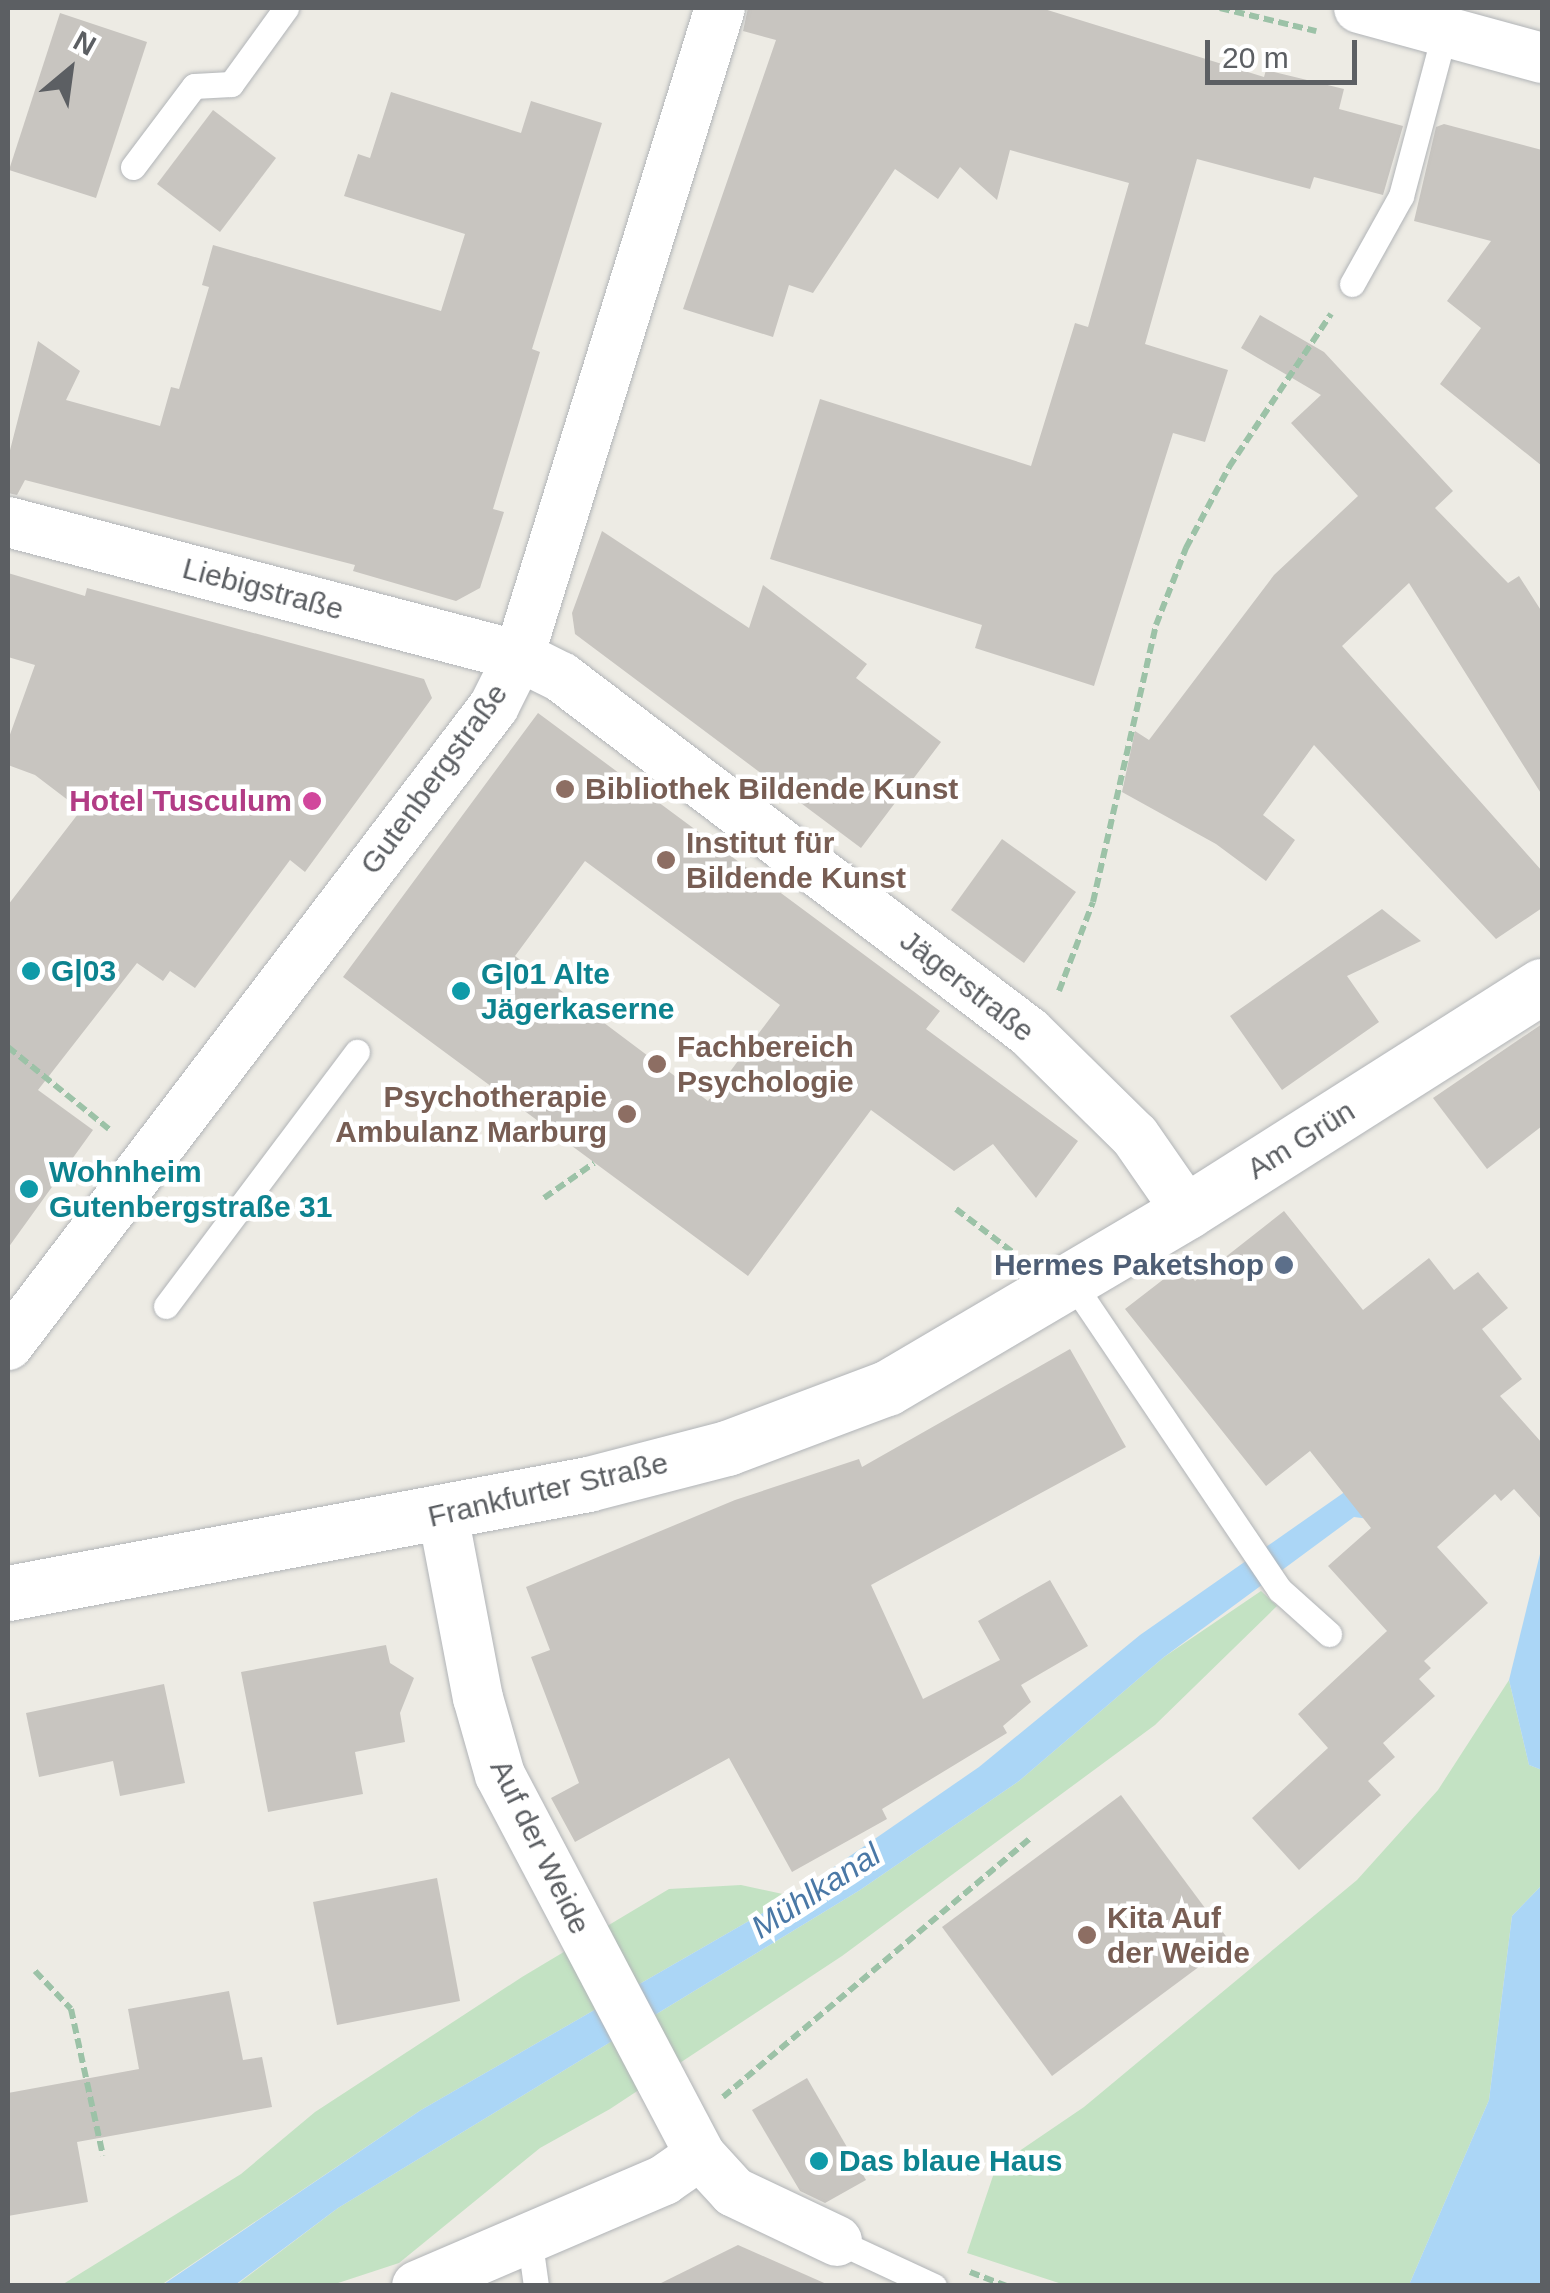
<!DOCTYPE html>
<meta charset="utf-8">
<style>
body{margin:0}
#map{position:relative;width:1550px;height:2293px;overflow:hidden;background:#edebe4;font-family:Arial,sans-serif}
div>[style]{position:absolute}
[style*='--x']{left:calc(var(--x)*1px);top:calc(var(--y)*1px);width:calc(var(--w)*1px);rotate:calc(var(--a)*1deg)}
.green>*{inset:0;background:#c3e2c3}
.water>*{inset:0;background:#abd6f6}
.building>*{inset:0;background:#c8c5c0}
.path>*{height:6px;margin-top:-3px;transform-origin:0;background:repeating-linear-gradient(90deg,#9cc2a7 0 10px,transparent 0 15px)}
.roads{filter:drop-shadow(0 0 2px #b1b4b7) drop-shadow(0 0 2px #b1b4b7)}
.service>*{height:25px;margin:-12.5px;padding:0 12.5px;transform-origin:12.5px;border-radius:12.5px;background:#fff}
.minor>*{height:50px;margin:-25px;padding:0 25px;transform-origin:25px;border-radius:25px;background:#fff}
.tertiary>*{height:55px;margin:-27.5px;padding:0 27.5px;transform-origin:27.5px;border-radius:27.5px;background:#fff}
.dots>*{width:28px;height:28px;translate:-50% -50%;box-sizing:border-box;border:5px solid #fff;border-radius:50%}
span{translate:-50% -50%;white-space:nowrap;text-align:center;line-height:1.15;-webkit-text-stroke:9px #fff;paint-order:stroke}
.street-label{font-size:30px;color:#5c5f63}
.education-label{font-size:30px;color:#785e54;font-weight:700}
.left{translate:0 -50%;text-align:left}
.right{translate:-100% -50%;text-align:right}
.hotel-label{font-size:30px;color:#b23c85;font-weight:700}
.culture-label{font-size:30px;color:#0d838f;font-weight:700}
.service-label{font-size:30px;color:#4e5e75;font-weight:700}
.water-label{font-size:32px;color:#4a78a6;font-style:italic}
.frame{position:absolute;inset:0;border:10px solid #5c5f63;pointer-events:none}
.north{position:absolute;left:20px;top:20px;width:100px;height:100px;-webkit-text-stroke:8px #fff;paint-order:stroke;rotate:29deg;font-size:28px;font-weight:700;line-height:40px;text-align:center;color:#5c5f63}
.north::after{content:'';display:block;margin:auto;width:35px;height:45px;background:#5c5f63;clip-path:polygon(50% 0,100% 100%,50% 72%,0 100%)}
.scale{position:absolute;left:1205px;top:40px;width:152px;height:45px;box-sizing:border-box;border:5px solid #5c5f63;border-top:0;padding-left:12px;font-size:30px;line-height:35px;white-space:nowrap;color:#5c5f63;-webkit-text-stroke:8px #fff;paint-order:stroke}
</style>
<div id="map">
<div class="green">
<div style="clip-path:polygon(1261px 1591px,1277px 1606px,1155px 1725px,842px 1956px,610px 2109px,540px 2148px,399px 2263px,332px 2285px,235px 2286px,338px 2208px,860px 1890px,1019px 1781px,1164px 1657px)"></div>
<div style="clip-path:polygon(1509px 1680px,1529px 1765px,1542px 1770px,1542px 1885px,1512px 1916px,1489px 2100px,1409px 2285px,1065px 2285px,967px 2253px,996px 2167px,1084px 2107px,1357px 1880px,1438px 1790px)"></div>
<div style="clip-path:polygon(741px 1885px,792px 1896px,421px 2110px,161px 2285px,60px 2286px,241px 2174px,315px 2112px,522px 1977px,669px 1889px)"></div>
</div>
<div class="water">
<div style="clip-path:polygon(1359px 1482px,1369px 1519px,1354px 1517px,1164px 1657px,1019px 1781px,860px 1890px,338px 2208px,235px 2285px,161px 2286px,421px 2110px,792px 1896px,979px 1767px,1140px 1635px)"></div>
<div style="clip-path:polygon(1542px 1546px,1542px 1770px,1529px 1765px,1509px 1680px)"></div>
<div style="clip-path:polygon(1542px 1885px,1542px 2285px,1409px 2285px,1489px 2100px,1512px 1916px)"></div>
</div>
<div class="building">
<div style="clip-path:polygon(748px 8px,1041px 8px,1264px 77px,1266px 70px,1344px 89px,1339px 109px,1403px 126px,1383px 195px,1314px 177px,1310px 189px,1197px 159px,1145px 344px,1228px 370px,1205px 442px,1173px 433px,1094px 686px,975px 648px,982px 625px,770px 559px,820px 399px,1031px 466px,1075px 323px,1088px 327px,1129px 183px,1010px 150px,997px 200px,960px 167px,938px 199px,895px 169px,813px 293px,789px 285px,773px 337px,683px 309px,776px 40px,743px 31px)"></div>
<div style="clip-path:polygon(60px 13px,147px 42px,96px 198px,9px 170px)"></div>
<div style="clip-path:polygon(391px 92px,521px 133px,531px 101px,602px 123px,532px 349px,540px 352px,493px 509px,504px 512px,480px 588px,456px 601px,353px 571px,355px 565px,25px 480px,17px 495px,8px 493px,8px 458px,38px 341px,80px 371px,66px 400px,160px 426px,171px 387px,179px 389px,209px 287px,202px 285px,213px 245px,441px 311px,465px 234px,344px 196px,358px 154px,370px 158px)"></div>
<div style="clip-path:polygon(213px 110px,276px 158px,220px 232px,157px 184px)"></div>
<div style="clip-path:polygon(1444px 124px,1542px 150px,1542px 466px,1440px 384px,1481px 328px,1447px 301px,1491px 241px,1414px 221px,1436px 127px)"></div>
<div style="clip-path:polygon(1260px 315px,1324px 352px,1453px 491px,1435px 508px,1508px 583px,1519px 576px,1542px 612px,1542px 795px,1409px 583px,1342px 646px,1542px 871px,1542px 908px,1496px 939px,1314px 745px,1263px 815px,1295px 840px,1266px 881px,1216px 844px,1122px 792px,1135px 731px,1149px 740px,1274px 575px,1358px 496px,1291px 423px,1321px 395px,1241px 348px)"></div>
<div style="clip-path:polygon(602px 531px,749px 628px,763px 585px,867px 664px,856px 678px,941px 742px,861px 848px,575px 634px,572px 613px)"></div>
<div style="clip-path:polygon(8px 573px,85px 596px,87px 588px,424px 679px,432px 698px,305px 872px,290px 860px,195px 988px,170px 971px,163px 981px,137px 963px,38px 1090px,93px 1130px,8px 1248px,8px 905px,81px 810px,35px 775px,8px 765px,8px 740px,35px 665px,8px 657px)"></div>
<div style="clip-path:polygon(evenodd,538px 713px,940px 1011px,926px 1029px,1078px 1141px,1036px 1198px,993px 1144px,954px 1171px,871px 1110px,748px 1276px,343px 977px,538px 713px,585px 861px,780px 1005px,708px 1101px,515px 956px,585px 861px)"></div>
<div style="clip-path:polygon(1002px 839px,1076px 892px,1024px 963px,951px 910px)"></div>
<div style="clip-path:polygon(1382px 909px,1421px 941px,1347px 976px,1379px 1022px,1282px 1090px,1230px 1016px)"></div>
<div style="clip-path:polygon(1542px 1024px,1542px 1126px,1487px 1169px,1433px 1098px)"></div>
<div style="clip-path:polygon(1284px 1211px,1363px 1310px,1429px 1258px,1454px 1290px,1478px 1272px,1508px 1308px,1482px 1329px,1522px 1379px,1500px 1396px,1542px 1443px,1542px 1520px,1514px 1489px,1501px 1501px,1495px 1494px,1437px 1547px,1488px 1603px,1424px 1661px,1431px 1668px,1419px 1679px,1435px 1696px,1383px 1743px,1395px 1757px,1368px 1781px,1381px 1795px,1299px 1870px,1252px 1818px,1328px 1748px,1298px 1714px,1387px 1631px,1328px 1566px,1371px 1528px,1310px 1451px,1266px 1486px,1125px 1309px,1182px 1265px,1195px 1281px)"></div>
<div style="clip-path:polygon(1070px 1349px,1126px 1447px,871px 1585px,923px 1699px,1000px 1660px,978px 1621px,1050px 1580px,1088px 1646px,1021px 1685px,1031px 1702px,1003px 1726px,1007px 1733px,882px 1809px,887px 1819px,792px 1872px,729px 1758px,575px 1842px,551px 1798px,579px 1783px,531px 1657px,550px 1650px,526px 1587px,735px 1500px,859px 1459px,862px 1467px)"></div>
<div style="clip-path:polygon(386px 1645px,390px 1663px,414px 1678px,400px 1713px,405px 1742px,355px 1752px,363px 1794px,268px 1812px,241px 1672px)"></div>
<div style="clip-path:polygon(164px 1684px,185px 1783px,120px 1796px,113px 1761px,39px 1777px,26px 1713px)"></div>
<div style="clip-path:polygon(1121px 1795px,1231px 1943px,1052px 2076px,942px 1927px)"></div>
<div style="clip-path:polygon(437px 1878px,460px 2001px,337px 2025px,313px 1902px)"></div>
<div style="clip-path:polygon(229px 1991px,243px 2060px,262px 2057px,272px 2107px,77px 2142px,88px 2202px,8px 2216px,8px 2093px,139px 2069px,128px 2009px)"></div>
<div style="clip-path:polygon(807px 2078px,866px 2180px,825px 2203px,800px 2191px,752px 2110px)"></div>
<div style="clip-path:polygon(738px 2245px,831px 2286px,655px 2286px)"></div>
</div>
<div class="path">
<div style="--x:1220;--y:8;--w:99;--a:13.5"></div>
<div style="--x:1059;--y:991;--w:95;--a:-69.1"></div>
<div style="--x:1093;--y:902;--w:284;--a:-77.2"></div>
<div style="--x:1156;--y:625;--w:83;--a:-68.7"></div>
<div style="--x:1186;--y:548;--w:92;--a:-62"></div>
<div style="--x:1229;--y:467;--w:184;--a:-56.3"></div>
<div style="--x:8;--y:1047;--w:130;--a:39.1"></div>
<div style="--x:544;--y:1198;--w:61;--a:-35"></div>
<div style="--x:956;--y:1209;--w:74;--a:37.3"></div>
<div style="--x:35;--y:1971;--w:52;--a:46.5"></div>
<div style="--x:71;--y:2009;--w:150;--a:77.7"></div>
<div style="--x:723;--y:2097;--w:402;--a:-40.1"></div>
<div style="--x:970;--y:2272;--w:40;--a:21"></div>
</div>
<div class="roads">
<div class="service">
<div style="--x:133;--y:167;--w:101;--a:-53"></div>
<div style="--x:194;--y:86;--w:37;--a:-3"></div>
<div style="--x:231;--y:84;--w:94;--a:-54.1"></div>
<div style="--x:1352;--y:284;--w:101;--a:-60.9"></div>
<div style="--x:1401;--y:196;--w:171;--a:-75.1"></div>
<div style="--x:1072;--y:1282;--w:372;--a:56"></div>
<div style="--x:1280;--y:1590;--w:66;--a:41.9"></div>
<div style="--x:166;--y:1306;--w:318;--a:-53.1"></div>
<div style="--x:529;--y:2236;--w:50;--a:82"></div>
<div style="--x:837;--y:2241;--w:107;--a:24.9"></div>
</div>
<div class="minor">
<div style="--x:1359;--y:8;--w:190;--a:15.3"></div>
<div style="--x:8;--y:522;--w:528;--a:14.69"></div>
<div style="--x:519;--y:656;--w:47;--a:26.6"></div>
<div style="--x:561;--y:677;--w:587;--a:37.18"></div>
<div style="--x:1029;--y:1032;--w:148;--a:44.5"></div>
<div style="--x:1135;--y:1136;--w:91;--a:55.3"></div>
<div style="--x:8;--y:1345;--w:803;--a:-52.74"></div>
<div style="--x:494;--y:706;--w:56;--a:-63.4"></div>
<div style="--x:519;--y:656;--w:678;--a:-72.77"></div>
<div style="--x:443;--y:1515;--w:186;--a:79.2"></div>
<div style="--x:478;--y:1698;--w:80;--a:74.1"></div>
<div style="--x:500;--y:1775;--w:429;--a:62.2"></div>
<div style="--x:700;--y:2155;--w:50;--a:47.4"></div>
<div style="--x:734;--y:2192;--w:114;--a:25.4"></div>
<div style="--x:417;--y:2286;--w:269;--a:-23.2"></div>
<div style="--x:664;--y:2180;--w:44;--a:-34.8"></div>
</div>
<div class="tertiary">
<div style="--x:8;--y:1593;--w:590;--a:-10.64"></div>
<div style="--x:588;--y:1484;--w:144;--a:-14.5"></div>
<div style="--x:727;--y:1448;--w:171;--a:-20.6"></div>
<div style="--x:887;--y:1388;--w:348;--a:-30.5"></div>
<div style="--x:1187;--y:1211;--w:420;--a:-32.4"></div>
</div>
</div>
<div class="dots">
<div style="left:565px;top:789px;background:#8d6e63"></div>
<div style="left:312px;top:801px;background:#d1479c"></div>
<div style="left:666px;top:860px;background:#8d6e63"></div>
<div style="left:31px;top:971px;background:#0f9aa8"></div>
<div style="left:461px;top:991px;background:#0f9aa8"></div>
<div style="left:657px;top:1064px;background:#8d6e63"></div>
<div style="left:627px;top:1114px;background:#8d6e63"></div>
<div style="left:29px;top:1189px;background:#0f9aa8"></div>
<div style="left:1284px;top:1265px;background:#5c6f8a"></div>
<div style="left:1087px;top:1935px;background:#8d6e63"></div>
<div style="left:819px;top:2161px;background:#0f9aa8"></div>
</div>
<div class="street-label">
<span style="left:263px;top:589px;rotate:15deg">Liebigstraße</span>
<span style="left:434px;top:779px;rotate:-54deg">Gutenbergstraße</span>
<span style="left:967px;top:986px;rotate:38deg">Jägerstraße</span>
<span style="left:1301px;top:1140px;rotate:-32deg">Am Grün</span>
<span style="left:548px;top:1490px;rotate:-13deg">Frankfurter Straße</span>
<span style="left:540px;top:1847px;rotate:64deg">Auf der Weide</span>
</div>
<div class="education-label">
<span class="left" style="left:585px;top:789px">Bibliothek Bildende Kunst</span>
<span class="left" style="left:686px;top:860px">Institut für<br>Bildende Kunst</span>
<span class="left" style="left:677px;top:1064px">Fachbereich<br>Psychologie</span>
<span class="right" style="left:607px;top:1114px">Psychotherapie<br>Ambulanz Marburg</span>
<span class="left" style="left:1107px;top:1935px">Kita Auf<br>der Weide</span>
</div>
<div class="hotel-label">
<span class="right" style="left:292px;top:801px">Hotel Tusculum</span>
</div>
<div class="culture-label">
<span class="left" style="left:51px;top:971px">G|03</span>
<span class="left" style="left:481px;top:991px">G|01 Alte<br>Jägerkaserne</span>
<span class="left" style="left:49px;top:1189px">Wohnheim<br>Gutenbergstraße 31</span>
<span class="left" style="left:839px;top:2161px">Das blaue Haus</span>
</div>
<div class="service-label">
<span class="right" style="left:1264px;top:1265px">Hermes Paketshop</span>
</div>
<div class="water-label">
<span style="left:816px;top:1891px;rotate:-33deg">Mühlkanal</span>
</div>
<div class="frame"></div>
<div class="north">N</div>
<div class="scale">20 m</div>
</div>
